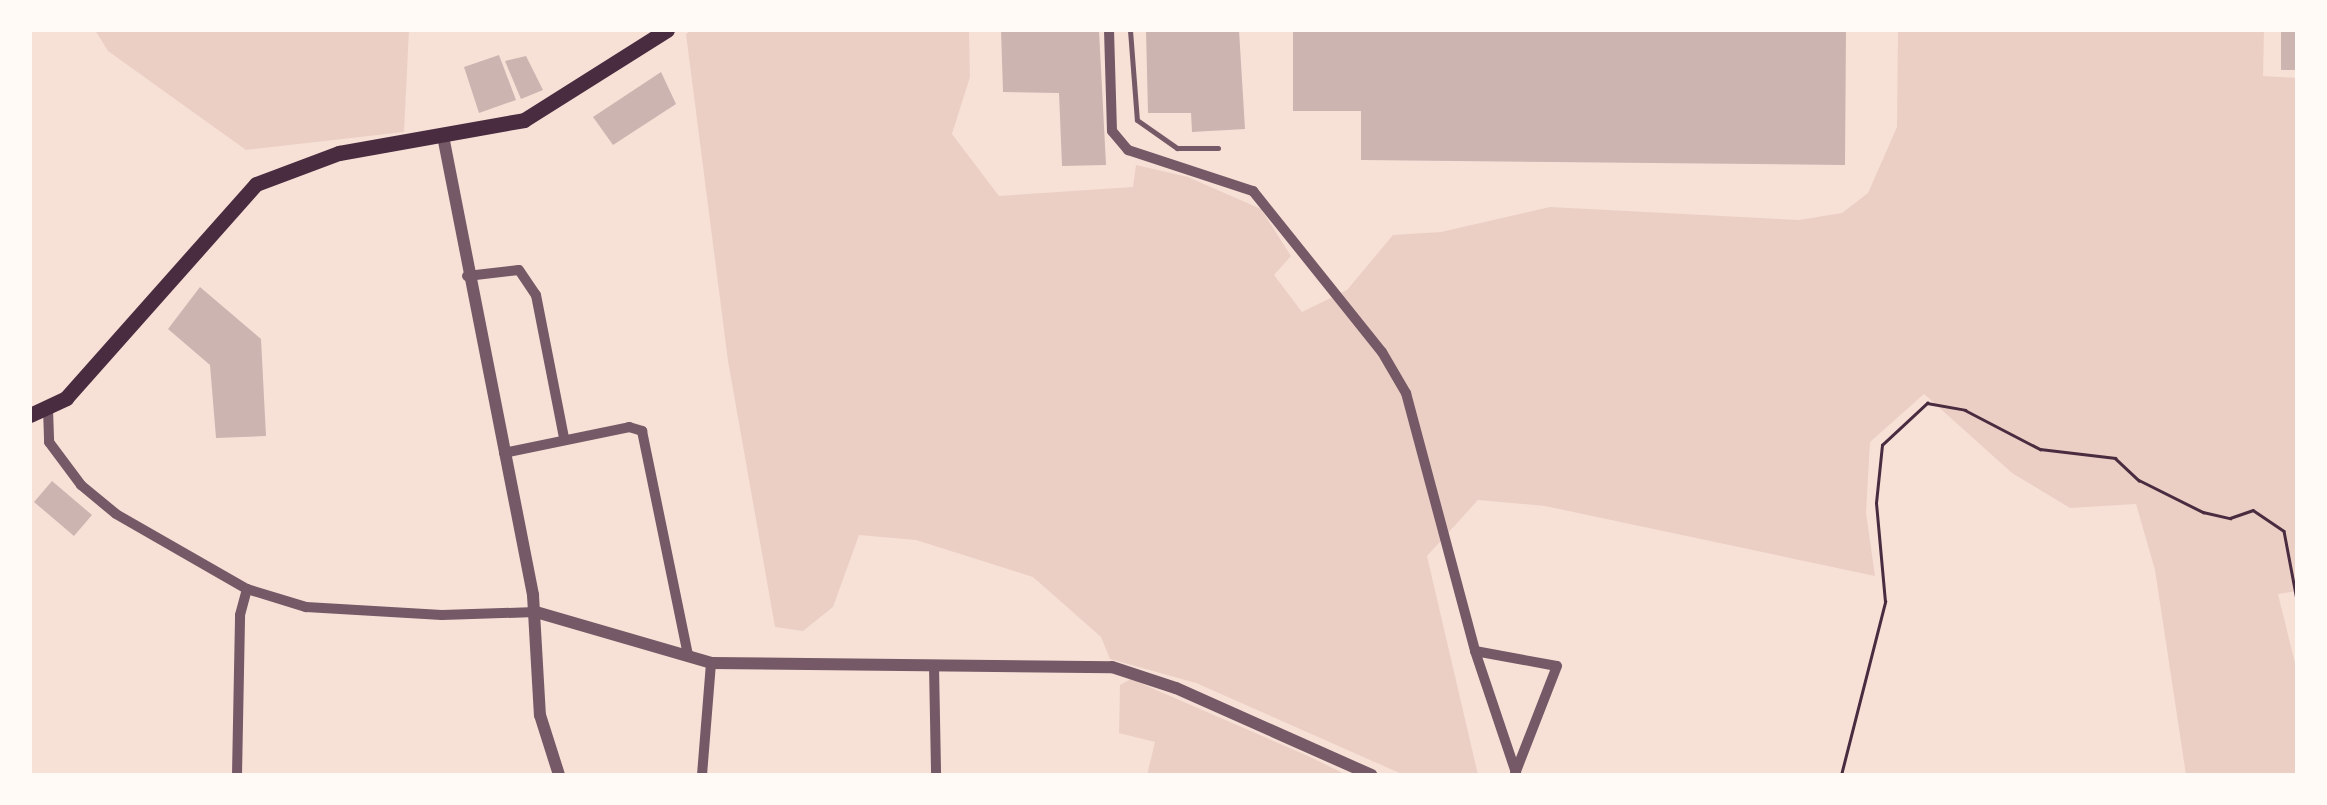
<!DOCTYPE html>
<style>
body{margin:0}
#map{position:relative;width:2327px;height:805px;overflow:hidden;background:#f7e1d7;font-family:Inter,sans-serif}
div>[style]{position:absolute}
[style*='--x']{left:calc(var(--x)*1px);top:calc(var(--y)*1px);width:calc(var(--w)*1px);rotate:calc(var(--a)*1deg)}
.green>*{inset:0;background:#ebcfc5}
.building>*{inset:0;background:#ccb4b1}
.path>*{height:2.5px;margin:-1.25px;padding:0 1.25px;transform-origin:1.25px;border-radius:1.25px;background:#4a2c40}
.service>*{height:5px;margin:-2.5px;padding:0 2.5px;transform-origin:2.5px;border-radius:2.5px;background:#755966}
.minor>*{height:10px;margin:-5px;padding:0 5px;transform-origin:5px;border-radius:5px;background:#755966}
.tertiary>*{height:12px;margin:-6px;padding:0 6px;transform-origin:6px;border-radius:6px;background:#755966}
.secondary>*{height:15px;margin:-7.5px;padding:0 7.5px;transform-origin:7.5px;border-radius:7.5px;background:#4a2c40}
span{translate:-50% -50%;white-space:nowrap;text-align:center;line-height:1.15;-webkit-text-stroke:8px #fffaf5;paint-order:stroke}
.frame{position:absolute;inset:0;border:32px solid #fffaf5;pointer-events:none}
</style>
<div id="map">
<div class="green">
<div style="clip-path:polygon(95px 30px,409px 30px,404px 132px,246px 150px,108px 51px)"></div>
<div style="clip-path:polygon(692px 30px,969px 30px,970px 77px,952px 134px,999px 196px,1133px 187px,1136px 165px,1188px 177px,1261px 209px,1291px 256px,1274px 275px,1302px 312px,1347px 290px,1393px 235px,1441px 232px,1550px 207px,1799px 220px,1842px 213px,1868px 193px,1897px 127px,1898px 30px,2264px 30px,2263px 76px,2297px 78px,2297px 591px,2278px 594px,2297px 671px,2297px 775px,2186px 775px,2155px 570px,2136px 504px,2070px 508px,2012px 473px,1924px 394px,1870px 442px,1866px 513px,1875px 576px,1545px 506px,1478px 500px,1427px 556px,1478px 775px,1404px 775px,1196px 683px,1110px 659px,1101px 637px,1033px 577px,916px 540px,859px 535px,833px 607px,803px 631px,775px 627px,728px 361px,686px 34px)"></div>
<div style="clip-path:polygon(1131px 679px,1308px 756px,1347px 775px,1147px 775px,1155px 742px,1119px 733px,1120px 685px)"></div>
</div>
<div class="building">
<div style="clip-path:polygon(1001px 30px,1099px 30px,1106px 165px,1062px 166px,1059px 93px,1003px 92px)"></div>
<div style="clip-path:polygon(1146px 30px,1239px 30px,1245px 129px,1192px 132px,1191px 113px,1148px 113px)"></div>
<div style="clip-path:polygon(1293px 30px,1846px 30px,1845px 165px,1361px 160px,1361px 111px,1293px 111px)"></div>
<div style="clip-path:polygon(2281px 30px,2297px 30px,2297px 70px,2281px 70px)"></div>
<div style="clip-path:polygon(499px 55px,516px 100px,479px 113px,464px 67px)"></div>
<div style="clip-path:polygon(526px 56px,543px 90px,521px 99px,505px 61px)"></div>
<div style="clip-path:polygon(661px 72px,676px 104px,613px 145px,593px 117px)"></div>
<div style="clip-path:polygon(200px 287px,261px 339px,266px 436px,216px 438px,210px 365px,168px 329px)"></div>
<div style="clip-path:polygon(52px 481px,92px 515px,74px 536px,34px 502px)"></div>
</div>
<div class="path">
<div style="--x:1841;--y:775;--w:179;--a:-75.7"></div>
<div style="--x:1885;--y:602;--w:99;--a:-95.2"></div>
<div style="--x:1876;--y:503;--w:58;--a:-84.1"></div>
<div style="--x:1882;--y:445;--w:62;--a:-43"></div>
<div style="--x:1927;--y:403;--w:39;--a:10"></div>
<div style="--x:1965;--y:410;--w:85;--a:27.5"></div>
<div style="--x:2040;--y:449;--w:76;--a:6.8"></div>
<div style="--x:2115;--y:458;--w:33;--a:43"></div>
<div style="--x:2139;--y:480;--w:72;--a:26.6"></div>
<div style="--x:2203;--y:512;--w:28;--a:13"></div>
<div style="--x:2230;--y:518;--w:24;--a:-19"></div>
<div style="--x:2253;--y:510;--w:37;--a:34"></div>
<div style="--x:2284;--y:531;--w:70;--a:79.3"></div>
</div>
<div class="service">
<div style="--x:1130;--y:30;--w:90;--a:85.6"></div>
<div style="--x:1137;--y:120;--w:49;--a:35"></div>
<div style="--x:1177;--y:148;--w:41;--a:0"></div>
</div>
<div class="minor">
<div style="--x:1109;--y:30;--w:101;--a:88.3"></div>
<div style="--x:1112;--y:131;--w:25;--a:50"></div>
<div style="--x:1128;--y:150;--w:132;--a:18.2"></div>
<div style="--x:1253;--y:191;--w:206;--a:51.3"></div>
<div style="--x:1382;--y:352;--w:48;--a:59.7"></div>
<div style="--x:1406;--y:393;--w:267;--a:75"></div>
<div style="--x:1475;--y:651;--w:129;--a:71.4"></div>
<div style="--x:467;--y:276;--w:52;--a:-6.6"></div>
<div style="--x:519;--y:270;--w:30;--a:56"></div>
<div style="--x:536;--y:295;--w:146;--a:78.9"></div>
<div style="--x:48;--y:409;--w:33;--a:88"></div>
<div style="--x:49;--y:442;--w:54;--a:53.3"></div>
<div style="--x:81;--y:485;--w:45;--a:39.6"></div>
<div style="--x:116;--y:514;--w:151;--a:29.8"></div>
<div style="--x:247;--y:589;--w:62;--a:17"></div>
<div style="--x:306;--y:607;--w:136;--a:3.4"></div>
<div style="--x:442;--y:615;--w:94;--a:-1.8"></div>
<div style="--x:504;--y:453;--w:128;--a:-11.7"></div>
<div style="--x:629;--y:427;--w:14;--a:17"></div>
<div style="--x:642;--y:431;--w:230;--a:78.4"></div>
<div style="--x:1475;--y:651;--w:83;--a:10.4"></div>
<div style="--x:1557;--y:666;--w:116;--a:111.3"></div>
<div style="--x:934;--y:666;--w:109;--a:88.9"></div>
<div style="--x:237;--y:775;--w:160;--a:-88.9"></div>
<div style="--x:240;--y:615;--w:27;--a:-75"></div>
<div style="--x:702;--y:775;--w:112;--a:-85.4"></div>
</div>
<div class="tertiary">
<div style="--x:443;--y:136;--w:468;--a:78.9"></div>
<div style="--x:533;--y:595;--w:120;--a:86.7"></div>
<div style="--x:540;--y:715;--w:63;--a:72.4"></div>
<div style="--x:536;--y:612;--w:182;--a:16.2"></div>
<div style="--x:711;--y:663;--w:401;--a:0.6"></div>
<div style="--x:1112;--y:667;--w:67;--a:18.2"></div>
<div style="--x:1176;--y:688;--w:214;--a:24"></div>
</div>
<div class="secondary">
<div style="--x:30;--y:415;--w:40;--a:-25"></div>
<div style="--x:66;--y:398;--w:286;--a:-48.4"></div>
<div style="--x:256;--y:184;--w:89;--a:-20.5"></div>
<div style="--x:339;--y:153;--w:188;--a:-10.1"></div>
<div style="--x:524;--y:120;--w:169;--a:-32.2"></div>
</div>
<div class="frame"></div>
</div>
